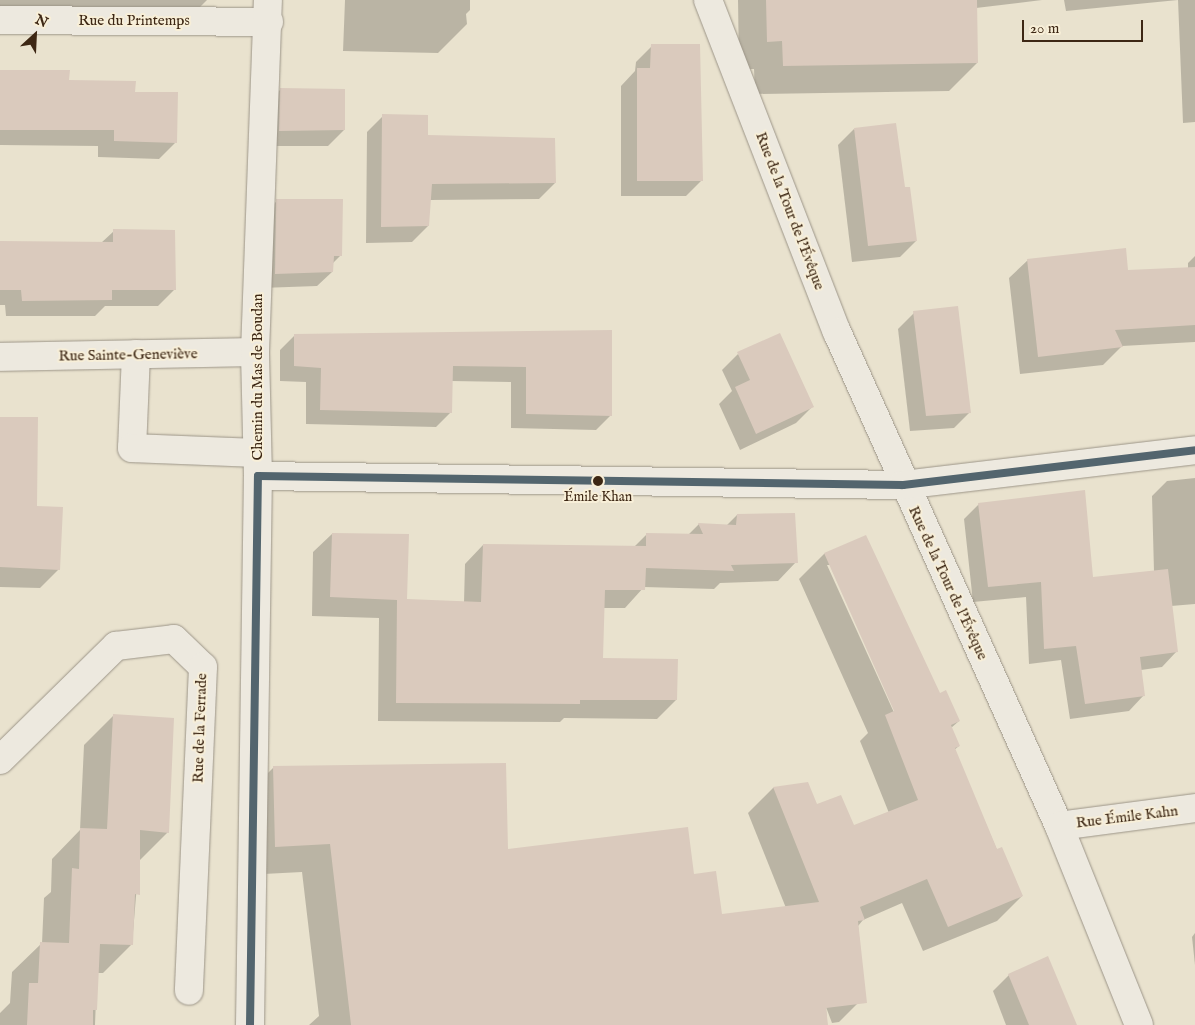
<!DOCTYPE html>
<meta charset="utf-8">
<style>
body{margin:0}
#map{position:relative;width:1195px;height:1025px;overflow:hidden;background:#e9e2ce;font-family:"IM FELL English",serif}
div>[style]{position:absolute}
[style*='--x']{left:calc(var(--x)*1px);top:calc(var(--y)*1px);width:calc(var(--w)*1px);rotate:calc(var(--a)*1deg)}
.shadow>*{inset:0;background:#0003}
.building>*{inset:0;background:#dacabd}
.roads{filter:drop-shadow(0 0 1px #9c9588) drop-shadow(0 0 1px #9c9588)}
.minor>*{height:28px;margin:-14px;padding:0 14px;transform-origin:14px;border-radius:14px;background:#ede9df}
.bus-1>*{height:8px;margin:-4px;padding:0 4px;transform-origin:4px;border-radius:4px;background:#53656e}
.dots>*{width:14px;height:14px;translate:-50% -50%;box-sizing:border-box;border:2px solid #f8efd8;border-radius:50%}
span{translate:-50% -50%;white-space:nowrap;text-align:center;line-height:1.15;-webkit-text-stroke:4px #f8efd8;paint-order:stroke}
.bus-label{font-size:14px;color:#3d2714}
.street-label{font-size:15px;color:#3d2714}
.north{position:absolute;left:10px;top:10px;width:50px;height:50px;-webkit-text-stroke:4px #f8efd8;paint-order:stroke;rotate:25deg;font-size:14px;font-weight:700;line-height:20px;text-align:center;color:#3d2714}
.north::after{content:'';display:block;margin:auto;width:18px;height:22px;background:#3d2714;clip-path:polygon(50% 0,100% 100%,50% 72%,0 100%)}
.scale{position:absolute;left:1022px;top:20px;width:121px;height:22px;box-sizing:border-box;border:2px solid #3d2714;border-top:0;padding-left:6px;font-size:15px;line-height:18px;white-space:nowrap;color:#3d2714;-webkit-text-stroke:4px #f8efd8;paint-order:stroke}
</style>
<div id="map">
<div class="shadow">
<div style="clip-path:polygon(0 0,207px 0,192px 15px,0 13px)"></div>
<div style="clip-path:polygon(345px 0,470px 0,470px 10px,466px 14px,467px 24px,438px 53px,343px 51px)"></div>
<div style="clip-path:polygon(738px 0,1042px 0,976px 8px,977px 63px,949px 91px,755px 94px,754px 69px,739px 69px)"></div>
<div style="clip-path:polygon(1064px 0,1195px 0,1195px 122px,1183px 123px,1178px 0,1066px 11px)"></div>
<div style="clip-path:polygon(652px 46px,702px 180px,686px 196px,621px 196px,621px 86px,635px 71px,636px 62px)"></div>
<div style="clip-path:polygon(0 72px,134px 93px,175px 143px,159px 159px,98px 157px,98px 146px,0 145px)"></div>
<div style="clip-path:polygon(281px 89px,344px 130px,328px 146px,263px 146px,265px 105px)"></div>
<div style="clip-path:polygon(383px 116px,427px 136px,555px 183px,539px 199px,430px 200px,428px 226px,412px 242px,366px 243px,367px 132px)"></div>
<div style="clip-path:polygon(854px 129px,904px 189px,916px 241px,900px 257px,852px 262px,838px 145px)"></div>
<div style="clip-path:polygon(277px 201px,341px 255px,332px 264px,332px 272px,317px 286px,261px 288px,262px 215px)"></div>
<div style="clip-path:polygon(114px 231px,174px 290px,158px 306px,105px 306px,95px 316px,6px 316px,5px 305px,0 305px,0 242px,101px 243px)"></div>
<div style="clip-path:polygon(1195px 256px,1195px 342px,1122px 346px,1103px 365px,1020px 374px,1009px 278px,1028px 260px,1127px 272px,1188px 268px,1188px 263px)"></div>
<div style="clip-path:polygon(914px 313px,970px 412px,954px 428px,910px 431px,898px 329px)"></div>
<div style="clip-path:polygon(611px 331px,611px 415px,596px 430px,511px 428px,511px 382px,451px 381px,451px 412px,436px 427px,306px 424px,306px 382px,280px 381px,280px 350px,295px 335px)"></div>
<div style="clip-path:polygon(738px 354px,812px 407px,796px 423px,740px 450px,719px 404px,732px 391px,722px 370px)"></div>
<div style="clip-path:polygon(0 418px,59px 569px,40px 588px,0 587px)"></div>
<div style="clip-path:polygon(1195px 478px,1195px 604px,1171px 606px,1177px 651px,1162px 667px,1141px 670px,1144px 695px,1129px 711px,1070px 719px,1061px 660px,1029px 664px,1026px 597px,973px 602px,964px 519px,979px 504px,1092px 578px,1154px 572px,1152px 496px,1167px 481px)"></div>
<div style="clip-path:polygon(737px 515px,796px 562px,778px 581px,720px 583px,714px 589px,644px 587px,625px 608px,603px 608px,601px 659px,676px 700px,657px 719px,564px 718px,560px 722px,378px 721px,379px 618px,312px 616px,313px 552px,332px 534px,406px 600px,464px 602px,465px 564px,483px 545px,634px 547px,647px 534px,688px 535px,699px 524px,726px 526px)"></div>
<div style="clip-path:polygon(evenodd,866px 537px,939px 694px,959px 721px,951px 728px,959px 746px,954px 750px,997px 850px,1022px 896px,997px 921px,923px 951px,902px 903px,863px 920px,858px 926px,865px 996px,839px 1022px,832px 1023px,826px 1007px,827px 1025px,309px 1025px,319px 1016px,302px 872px,247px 875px,245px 796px,274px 767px,507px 851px,693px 875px,721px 916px,786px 908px,748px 813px,773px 788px,807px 784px,816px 806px,854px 827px,889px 813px,860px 741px,868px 733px,799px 579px,824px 554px,866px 537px,827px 565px,830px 565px,898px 716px,896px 717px,827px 565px)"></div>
<div style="clip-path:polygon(113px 716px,168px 832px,139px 861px,132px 944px,103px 973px,97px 973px,95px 1025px,0 1025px,0 1013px,10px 1003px,12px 972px,42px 943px,44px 898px,51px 892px,52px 859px,80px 830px,84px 745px)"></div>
<div style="clip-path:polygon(1195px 933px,1195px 965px,1192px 937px)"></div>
<div style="clip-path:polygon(1009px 975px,1076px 1025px,1006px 1025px,993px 991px)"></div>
</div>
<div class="building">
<div style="clip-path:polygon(766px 0,977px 0,978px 63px,783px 66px,782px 41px,767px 42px)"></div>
<div style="clip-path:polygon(651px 44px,700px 44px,703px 181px,637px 181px,637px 68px,650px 68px)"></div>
<div style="clip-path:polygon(0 70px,70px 70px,69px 80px,136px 81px,135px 92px,178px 92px,177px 143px,114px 141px,114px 130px,0 130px)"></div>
<div style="clip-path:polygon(280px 88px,345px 89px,345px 130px,279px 131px)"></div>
<div style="clip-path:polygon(382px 114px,428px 115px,428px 135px,555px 138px,556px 183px,432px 184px,429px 226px,381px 227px)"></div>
<div style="clip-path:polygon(896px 123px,905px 187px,910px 187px,917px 241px,868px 246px,854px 128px)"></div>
<div style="clip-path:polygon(276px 199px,343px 199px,342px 256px,334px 256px,333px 272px,275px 274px)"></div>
<div style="clip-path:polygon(113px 229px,175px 230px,176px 290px,112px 290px,112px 300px,22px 301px,21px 290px,0 290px,0 241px,113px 242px)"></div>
<div style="clip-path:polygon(1126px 248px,1128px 270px,1195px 267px,1195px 325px,1115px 330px,1123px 347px,1038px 357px,1027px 259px)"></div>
<div style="clip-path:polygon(958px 306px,971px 413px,926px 416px,913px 311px)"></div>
<div style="clip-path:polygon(612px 330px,612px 416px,526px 414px,526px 367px,453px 366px,452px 413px,320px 410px,321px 368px,294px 366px,294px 334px)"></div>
<div style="clip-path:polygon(780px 333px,814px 407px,756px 434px,735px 387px,750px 380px,737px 352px)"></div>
<div style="clip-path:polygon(0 417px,38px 417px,37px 506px,63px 507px,60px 570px,0 567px)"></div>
<div style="clip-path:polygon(1085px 490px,1093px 577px,1168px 569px,1178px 652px,1140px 657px,1145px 696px,1085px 704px,1076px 646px,1044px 649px,1041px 582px,988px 587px,978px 503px)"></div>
<div style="clip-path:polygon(795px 513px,798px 563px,731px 565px,734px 571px,646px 568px,645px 590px,605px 590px,603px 658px,678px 659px,677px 700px,580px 700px,580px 704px,396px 703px,397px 600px,330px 597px,332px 533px,409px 534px,407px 599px,481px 602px,483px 544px,646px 546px,646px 533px,703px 534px,698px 523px,736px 525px,737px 514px)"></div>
<div style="clip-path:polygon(866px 535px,940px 693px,946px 690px,960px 721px,951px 725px,960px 746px,955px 748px,997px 849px,1002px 847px,1023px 896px,948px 927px,927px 879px,860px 907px,865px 920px,858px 921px,867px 1003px,826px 1008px,828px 1025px,351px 1025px,330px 844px,275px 847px,273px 766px,506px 763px,508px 849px,688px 827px,694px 874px,716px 871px,722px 914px,819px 902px,773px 787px,808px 782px,817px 804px,841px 795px,854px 825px,918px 800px,885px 715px,894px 711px,824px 553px)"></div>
<div style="clip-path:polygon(113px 714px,174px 718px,169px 833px,140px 830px,140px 895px,135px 894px,133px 945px,100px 944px,97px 1010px,93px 1010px,93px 1025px,27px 1025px,29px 983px,38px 983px,40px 942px,69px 943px,72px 868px,79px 869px,80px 828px,107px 829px)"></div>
<div style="clip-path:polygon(1048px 956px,1077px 1025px,1029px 1025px,1008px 974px)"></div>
</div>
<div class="roads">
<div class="minor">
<div style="--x:708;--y:0;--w:356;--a:68.8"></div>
<div style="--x:837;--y:332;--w:542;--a:65.8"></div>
<div style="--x:1059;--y:826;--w:214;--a:68.1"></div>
<div style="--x:0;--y:20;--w:269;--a:0.4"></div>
<div style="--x:136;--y:354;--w:94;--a:92.4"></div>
<div style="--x:132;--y:448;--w:124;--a:2.3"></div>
<div style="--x:0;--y:357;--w:255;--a:-1.1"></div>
<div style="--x:258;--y:476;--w:645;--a:0.8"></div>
<div style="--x:903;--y:485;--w:294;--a:-6.8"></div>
<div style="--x:0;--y:760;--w:163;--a:-44.5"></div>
<div style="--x:116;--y:646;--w:58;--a:-6.9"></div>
<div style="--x:174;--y:639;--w:40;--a:44"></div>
<div style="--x:203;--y:667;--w:324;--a:92.5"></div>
<div style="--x:1059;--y:826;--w:137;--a:-7.5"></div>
<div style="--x:250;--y:1025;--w:549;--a:-89.17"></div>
<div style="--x:258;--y:476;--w:124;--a:-91.4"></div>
<div style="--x:255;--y:352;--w:352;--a:-87.9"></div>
</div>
</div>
<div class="bus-1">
<div style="--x:250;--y:1025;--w:549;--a:-89.17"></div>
<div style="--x:258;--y:476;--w:645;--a:0.8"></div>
<div style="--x:903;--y:485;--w:294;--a:-6.8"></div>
</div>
<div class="dots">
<div style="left:598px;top:481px;background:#3d2714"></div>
</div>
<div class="bus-label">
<span style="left:598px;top:497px">Émile Khan</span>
</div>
<div class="street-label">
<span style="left:134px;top:21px">Rue du Printemps</span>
<span style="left:790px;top:211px;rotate:69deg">Rue de la Tour de l'Évêque</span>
<span style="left:128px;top:355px;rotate:-1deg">Rue Sainte-Geneviève</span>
<span style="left:258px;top:377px;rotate:-90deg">Chemin du Mas de Boudan</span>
<span style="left:948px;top:583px;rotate:65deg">Rue de la Tour de l'Évêque</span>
<span style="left:200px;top:728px;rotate:-88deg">Rue de la Ferrade</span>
<span style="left:1127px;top:817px;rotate:-7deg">Rue Émile Kahn</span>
</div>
<div class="north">N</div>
<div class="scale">20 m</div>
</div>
